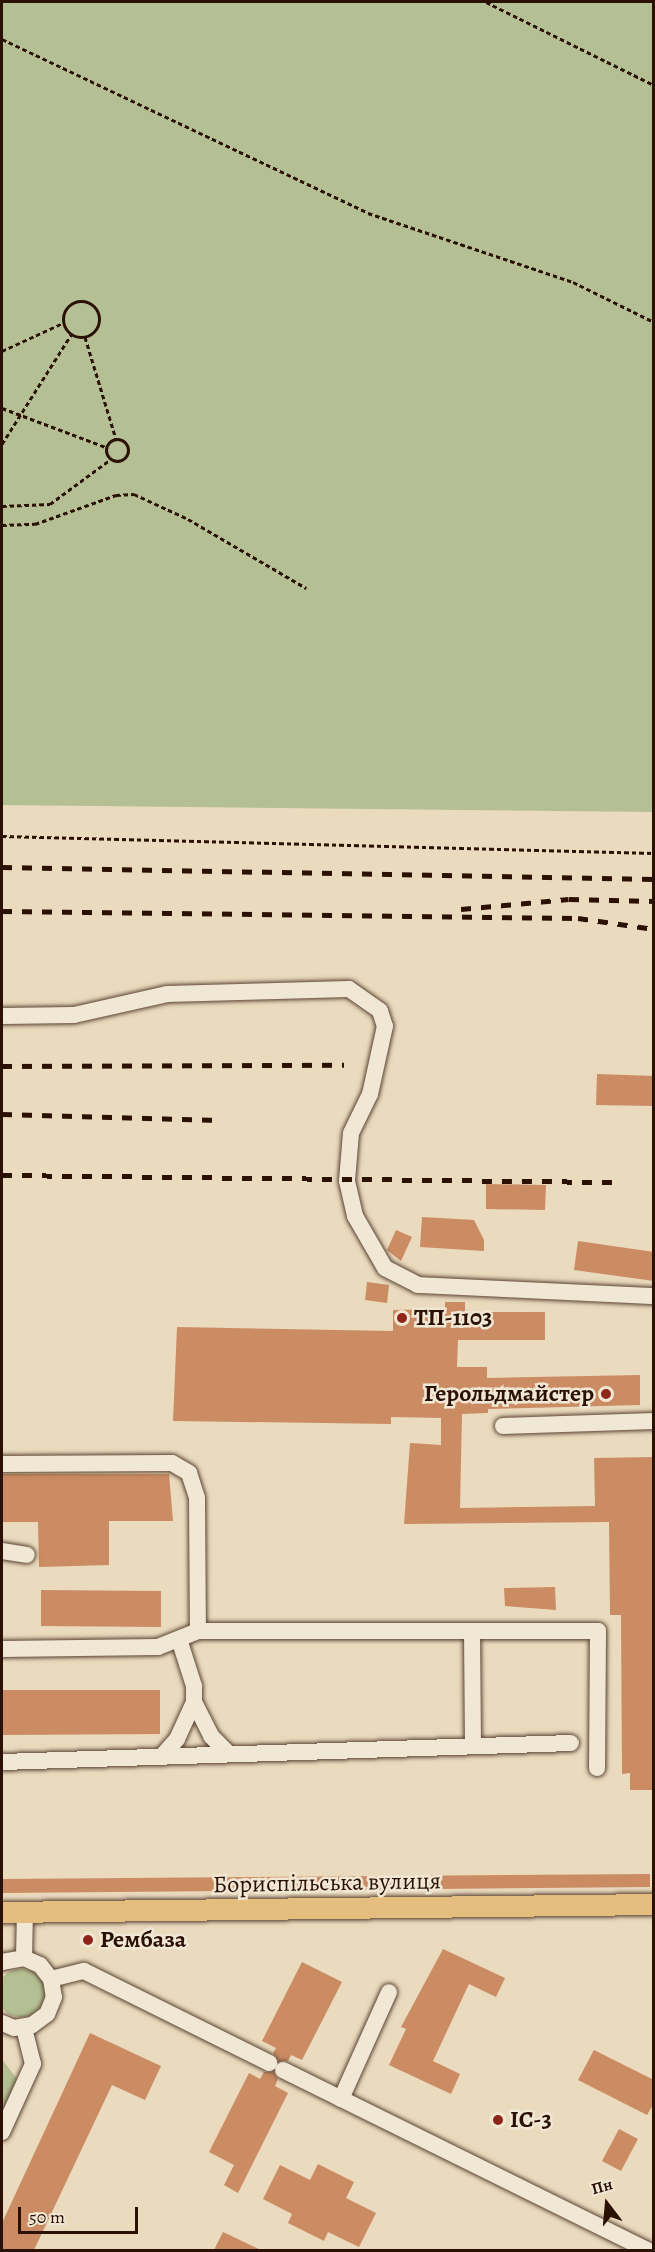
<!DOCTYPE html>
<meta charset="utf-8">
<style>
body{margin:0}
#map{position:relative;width:655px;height:2252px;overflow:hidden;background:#eadabe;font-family:Alegreya,serif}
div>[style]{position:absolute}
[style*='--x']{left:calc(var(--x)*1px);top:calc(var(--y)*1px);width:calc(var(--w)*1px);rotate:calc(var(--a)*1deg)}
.green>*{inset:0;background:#b4c093}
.round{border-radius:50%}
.building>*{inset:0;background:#cb8b63}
.path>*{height:3px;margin-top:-1.5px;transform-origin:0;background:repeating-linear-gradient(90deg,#2b1104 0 4.5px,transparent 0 7.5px)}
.path>.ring{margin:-1.5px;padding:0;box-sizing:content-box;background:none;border:3px solid #2b1104;border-radius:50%}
.roads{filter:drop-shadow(0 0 2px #5b4332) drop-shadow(0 0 2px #5b4332)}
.minor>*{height:16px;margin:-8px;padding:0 8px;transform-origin:8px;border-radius:8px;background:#f1e7d5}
.major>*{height:21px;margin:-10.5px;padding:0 10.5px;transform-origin:10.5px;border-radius:10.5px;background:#e5bd7f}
.rail>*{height:4.5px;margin-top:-2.25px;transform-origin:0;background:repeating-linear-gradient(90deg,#2b1104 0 10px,transparent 0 20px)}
.dots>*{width:16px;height:16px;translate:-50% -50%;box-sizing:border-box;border:3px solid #f1e7d5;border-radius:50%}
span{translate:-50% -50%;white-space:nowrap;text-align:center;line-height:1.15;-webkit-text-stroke:5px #f1e7d5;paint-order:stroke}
.poi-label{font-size:24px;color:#2b1104;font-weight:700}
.left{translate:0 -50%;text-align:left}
.right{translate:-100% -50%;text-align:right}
.street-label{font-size:24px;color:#2b1104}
.frame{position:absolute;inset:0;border:3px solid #2b1104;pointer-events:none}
.north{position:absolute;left:577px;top:2174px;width:60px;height:60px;-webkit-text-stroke:4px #f1e7d5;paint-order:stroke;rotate:344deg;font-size:16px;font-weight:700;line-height:24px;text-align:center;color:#2b1104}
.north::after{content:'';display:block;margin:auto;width:21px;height:27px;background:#2b1104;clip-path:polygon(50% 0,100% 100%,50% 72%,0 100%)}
.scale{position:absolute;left:18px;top:2207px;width:120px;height:27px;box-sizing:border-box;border:3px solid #2b1104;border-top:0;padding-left:8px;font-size:18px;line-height:21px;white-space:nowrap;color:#2b1104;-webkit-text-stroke:4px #f1e7d5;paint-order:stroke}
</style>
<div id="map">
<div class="green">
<div style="clip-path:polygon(2px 2px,653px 2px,653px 812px,2px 805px)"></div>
<div class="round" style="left:-3px;top:1969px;width:48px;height:48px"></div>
<div style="clip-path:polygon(2px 2059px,17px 2079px,2px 2112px)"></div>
</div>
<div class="building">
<div style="clip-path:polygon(597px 1074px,654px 1076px,654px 1106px,596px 1105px)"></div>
<div style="clip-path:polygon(486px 1184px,546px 1185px,545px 1210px,486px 1209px)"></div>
<div style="clip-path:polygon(422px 1217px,474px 1220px,484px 1240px,484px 1251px,420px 1247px)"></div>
<div style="clip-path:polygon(396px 1230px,412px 1237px,401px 1261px,387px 1250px)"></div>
<div style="clip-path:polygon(578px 1241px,654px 1252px,654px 1281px,574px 1270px)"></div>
<div style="clip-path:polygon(367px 1282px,389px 1285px,387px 1303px,365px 1300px)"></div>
<div style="clip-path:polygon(445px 1302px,465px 1302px,465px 1312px,545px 1312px,545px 1340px,458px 1340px,457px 1367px,487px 1367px,487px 1378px,640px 1375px,640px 1405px,488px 1409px,488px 1413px,462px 1414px,460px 1508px,595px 1506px,594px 1458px,654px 1457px,654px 1790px,630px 1790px,630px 1773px,622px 1774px,621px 1615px,610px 1615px,609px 1522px,404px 1524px,410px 1443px,441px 1445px,441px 1418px,391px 1417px,391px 1424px,173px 1421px,177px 1327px,393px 1331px,393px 1310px,445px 1309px)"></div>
<div style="clip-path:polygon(2px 1474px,169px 1474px,173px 1521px,109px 1521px,109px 1565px,39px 1567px,38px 1522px,2px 1522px)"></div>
<div style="clip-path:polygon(555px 1587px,556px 1610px,505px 1606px,504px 1588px)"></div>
<div style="clip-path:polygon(41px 1590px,161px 1591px,161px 1627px,41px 1626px)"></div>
<div style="clip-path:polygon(2px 1690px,160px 1690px,160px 1734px,2px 1735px)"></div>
<div style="clip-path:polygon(650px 1874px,650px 1887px,2px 1893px,2px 1879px)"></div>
<div style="clip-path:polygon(443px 1949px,505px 1978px,496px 1997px,469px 1984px,433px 2061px,460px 2074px,451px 2094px,389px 2065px,406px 2029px,401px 2027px)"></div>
<div style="clip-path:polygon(302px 1962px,342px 1982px,302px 2060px,291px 2055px,288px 2061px,279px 2061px,273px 2053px,276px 2048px,262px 2041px)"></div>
<div style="clip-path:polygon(90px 2033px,161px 2066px,145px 2100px,112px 2085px,34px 2250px,2px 2250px,2px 2223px)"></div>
<div style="clip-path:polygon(594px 2050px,654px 2080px,654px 2103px,647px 2115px,578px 2080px)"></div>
<div style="clip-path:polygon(264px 2072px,273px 2072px,278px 2079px,275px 2086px,288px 2093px,238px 2193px,224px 2185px,234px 2165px,209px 2152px,249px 2073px,260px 2079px)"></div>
<div style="clip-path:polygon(619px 2129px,638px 2139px,621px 2171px,602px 2161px)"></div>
<div style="clip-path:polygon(318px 2164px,354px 2182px,346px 2198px,376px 2213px,359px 2247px,328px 2232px,324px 2241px,288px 2223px,292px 2214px,263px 2199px,280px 2165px,310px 2180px)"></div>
<div style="clip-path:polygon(223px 2232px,261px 2250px,214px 2250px)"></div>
</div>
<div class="path">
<div style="--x:486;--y:2;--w:187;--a:26.3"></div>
<div style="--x:2;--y:39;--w:405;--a:25.4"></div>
<div style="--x:368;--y:213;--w:216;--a:18.6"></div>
<div style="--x:573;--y:282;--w:90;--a:26.3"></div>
<div class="ring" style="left:63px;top:301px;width:33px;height:33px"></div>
<div style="--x:85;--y:337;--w:107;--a:73.1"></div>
<div style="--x:2;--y:351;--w:67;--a:-24.7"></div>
<div style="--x:2;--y:408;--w:111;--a:20.6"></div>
<div class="ring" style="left:106px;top:439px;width:19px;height:19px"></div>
<div style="--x:2;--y:444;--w:129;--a:-57.7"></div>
<div style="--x:2;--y:506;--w:48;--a:-2.4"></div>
<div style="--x:50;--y:504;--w:76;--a:-36.4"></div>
<div style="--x:2;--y:525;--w:33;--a:-2"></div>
<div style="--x:35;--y:524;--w:86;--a:-19.7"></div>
<div style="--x:116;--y:495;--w:18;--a:-3"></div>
<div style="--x:134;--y:494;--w:60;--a:24.8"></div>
<div style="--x:188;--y:519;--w:137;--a:30.3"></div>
<div style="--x:2;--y:836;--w:652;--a:1.49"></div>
</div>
<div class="roads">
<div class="minor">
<div style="--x:2;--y:1016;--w:72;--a:-0.8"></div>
<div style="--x:74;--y:1015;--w:95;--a:-12.7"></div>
<div style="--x:167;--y:994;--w:182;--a:-1.6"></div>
<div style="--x:349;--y:989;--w:38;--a:35"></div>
<div style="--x:380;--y:1011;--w:16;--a:72"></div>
<div style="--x:385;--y:1026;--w:70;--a:102.4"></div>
<div style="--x:370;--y:1094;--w:43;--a:116"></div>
<div style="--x:351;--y:1133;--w:48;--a:94.8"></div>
<div style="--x:347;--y:1181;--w:36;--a:77"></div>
<div style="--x:355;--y:1216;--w:60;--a:60"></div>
<div style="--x:385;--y:1268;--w:37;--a:27"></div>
<div style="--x:418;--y:1285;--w:236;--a:2.7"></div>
<div style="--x:503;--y:1426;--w:151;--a:-1.9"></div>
<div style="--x:2;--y:1464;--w:170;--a:-0.3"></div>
<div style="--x:172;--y:1463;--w:20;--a:30"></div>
<div style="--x:189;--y:1473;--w:26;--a:72"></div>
<div style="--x:197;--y:1498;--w:133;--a:89.6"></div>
<div style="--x:2;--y:1551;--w:25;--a:9"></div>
<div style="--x:472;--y:1631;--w:113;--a:89.5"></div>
<div style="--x:2;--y:1649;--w:156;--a:-0.7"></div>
<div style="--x:158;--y:1647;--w:43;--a:-21.8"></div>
<div style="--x:198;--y:1631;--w:400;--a:0"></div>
<div style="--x:598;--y:1631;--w:137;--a:90.4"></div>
<div style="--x:194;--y:1702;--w:38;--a:63"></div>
<div style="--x:211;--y:1736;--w:25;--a:45"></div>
<div style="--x:161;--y:1757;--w:24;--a:-48"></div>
<div style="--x:177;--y:1739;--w:41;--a:-65.3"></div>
<div style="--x:194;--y:1702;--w:16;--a:-90"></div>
<div style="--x:194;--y:1686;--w:49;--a:-107.7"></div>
<div style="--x:2;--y:1762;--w:569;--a:-1.91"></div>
<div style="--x:24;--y:1958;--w:46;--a:-88.8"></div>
<div style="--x:2;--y:1962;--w:22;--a:-10"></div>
<div style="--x:24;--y:1958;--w:17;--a:24"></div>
<div style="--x:40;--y:1965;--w:18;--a:52"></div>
<div style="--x:51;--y:1979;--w:18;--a:81"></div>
<div style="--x:54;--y:1997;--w:18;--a:112"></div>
<div style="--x:47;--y:2014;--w:19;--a:144"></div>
<div style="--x:32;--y:2025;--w:18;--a:171"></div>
<div style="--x:14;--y:2028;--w:13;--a:-157"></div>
<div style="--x:51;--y:1979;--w:34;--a:-14"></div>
<div style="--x:84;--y:1971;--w:207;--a:26.4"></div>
<div style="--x:283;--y:2070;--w:407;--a:26.3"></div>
<div style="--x:341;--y:2099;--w:117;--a:-65.8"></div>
<div style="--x:2;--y:2132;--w:75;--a:-65.5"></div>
<div style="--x:33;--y:2064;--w:37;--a:-104"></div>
</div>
<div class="major">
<div style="--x:2;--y:1912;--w:652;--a:-0.7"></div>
</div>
</div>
<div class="rail">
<div style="--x:2;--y:867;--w:652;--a:1.05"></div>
<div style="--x:461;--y:909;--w:108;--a:-5.3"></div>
<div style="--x:569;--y:899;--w:85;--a:1.3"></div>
<div style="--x:2;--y:911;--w:576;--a:0.7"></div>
<div style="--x:578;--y:918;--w:77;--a:8.2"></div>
<div style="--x:2;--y:1066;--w:342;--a:-0.2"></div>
<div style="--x:2;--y:1114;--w:217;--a:1.6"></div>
<div style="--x:2;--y:1175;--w:611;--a:0.66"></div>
</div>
<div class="dots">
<div style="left:402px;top:1318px;background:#8f2418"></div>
<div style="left:606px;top:1394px;background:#8f2418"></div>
<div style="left:88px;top:1940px;background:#8f2418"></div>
<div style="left:498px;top:2120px;background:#8f2418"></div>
</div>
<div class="poi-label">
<span class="left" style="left:414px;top:1318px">ТП-1103</span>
<span class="right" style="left:594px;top:1394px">Герольдмайстер</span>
<span class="left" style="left:100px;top:1940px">Рембаза</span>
<span class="left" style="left:510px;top:2120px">ІС-3</span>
</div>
<div class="street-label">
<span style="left:327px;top:1883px;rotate:-1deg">Бориспільська вулиця</span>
</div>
<div class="frame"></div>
<div class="north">Пн</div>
<div class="scale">50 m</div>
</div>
